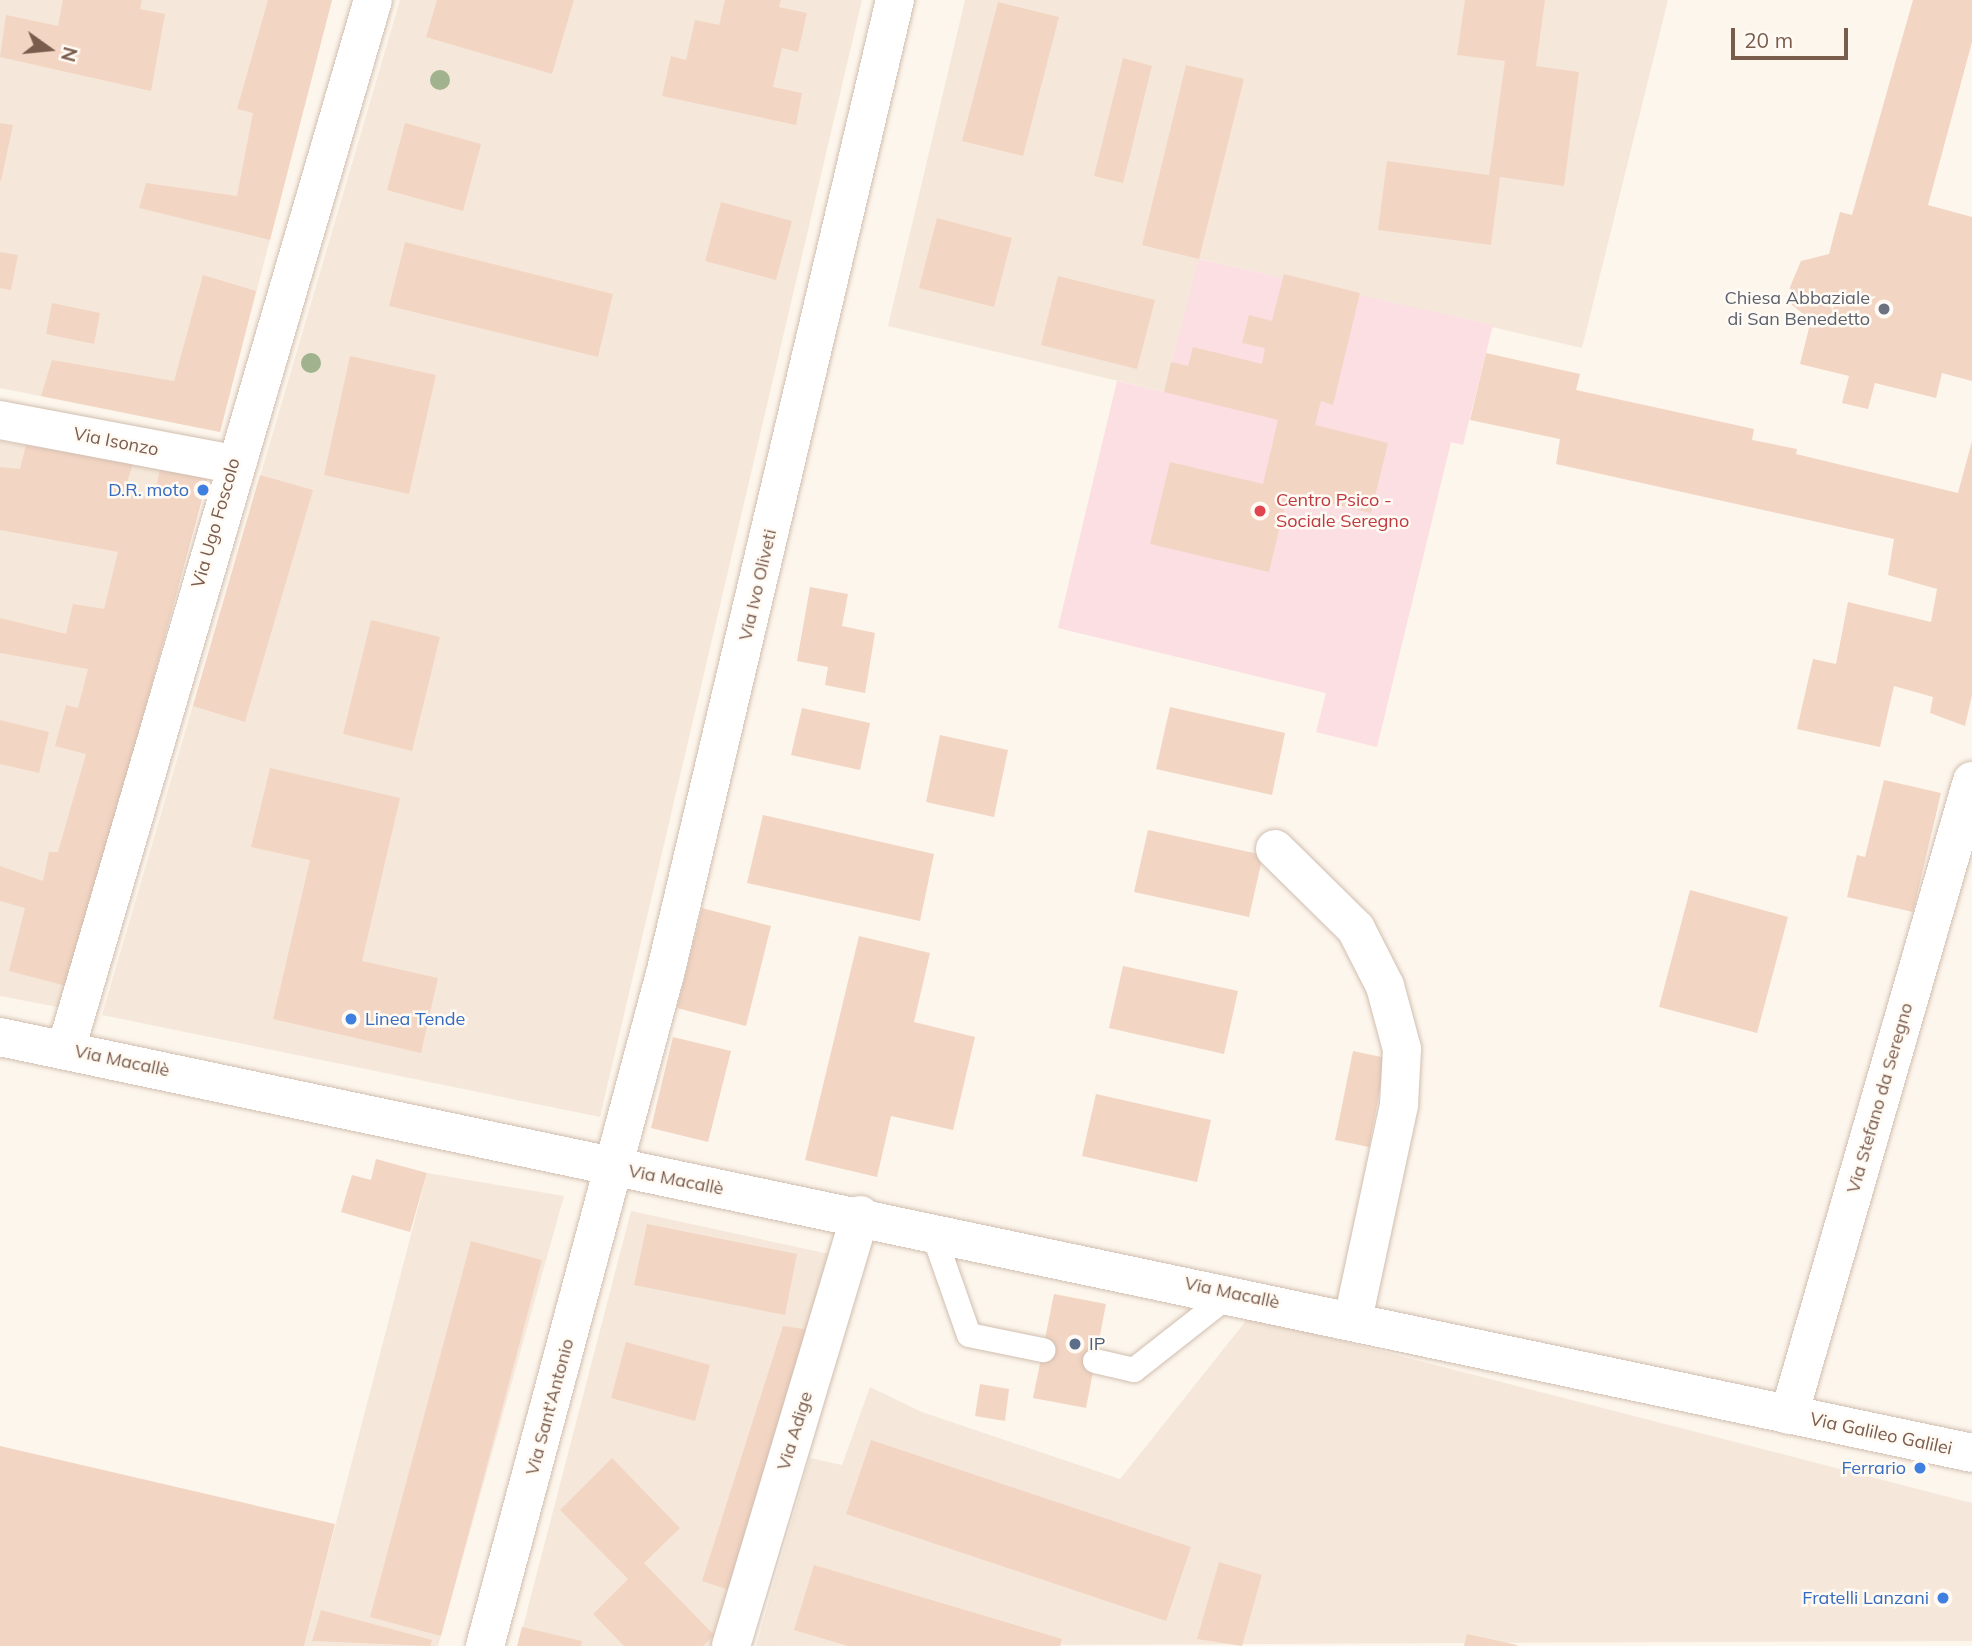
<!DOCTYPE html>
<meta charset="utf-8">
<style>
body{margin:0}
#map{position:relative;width:1972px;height:1646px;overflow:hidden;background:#fdf6ec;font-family:Mulish,sans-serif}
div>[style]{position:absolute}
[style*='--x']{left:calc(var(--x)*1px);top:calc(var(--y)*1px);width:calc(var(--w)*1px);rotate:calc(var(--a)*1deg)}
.residential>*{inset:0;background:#f5e8da}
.medical>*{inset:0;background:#fbdfe3}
.building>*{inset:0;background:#f3d5c3}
.roads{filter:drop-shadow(0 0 2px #d1beb0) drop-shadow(0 0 2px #d1beb0)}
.service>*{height:24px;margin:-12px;padding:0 12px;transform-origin:12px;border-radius:12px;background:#fff}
.minor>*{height:38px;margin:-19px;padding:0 19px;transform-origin:19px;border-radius:19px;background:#fff}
.tertiary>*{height:38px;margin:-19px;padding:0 19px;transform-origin:19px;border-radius:19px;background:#fff}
.trees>*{width:20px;height:20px;margin:-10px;border-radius:50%;background:#a0b28e}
.dots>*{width:19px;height:19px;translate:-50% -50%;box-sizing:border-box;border:4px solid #fffaf3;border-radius:50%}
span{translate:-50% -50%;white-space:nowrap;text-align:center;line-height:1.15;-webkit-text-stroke:5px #fffaf3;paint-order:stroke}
.worship-label{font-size:18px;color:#5b616d}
.right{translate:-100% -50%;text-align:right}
.street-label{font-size:18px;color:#7a5c4d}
.shop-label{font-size:18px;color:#366cbe}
.left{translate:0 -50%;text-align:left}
.health-label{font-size:18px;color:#be3a42}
.service-label{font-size:18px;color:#4e5e75}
.north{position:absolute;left:14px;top:14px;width:70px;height:70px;-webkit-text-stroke:5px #fffaf3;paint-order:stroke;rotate:105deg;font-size:19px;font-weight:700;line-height:28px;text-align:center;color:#7a5c4d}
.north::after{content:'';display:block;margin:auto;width:24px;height:32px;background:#7a5c4d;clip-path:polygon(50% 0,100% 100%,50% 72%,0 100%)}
.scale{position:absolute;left:1731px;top:28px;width:117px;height:32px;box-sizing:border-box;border:4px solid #7a5c4d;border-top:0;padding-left:9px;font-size:21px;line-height:24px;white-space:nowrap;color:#7a5c4d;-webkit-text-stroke:5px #fffaf3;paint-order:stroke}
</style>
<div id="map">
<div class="residential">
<div style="clip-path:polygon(0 0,332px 0,220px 432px,0 388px)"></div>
<div style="clip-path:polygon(400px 0,862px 0,600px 1117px,102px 1015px)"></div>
<div style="clip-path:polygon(965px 0,1668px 0,1582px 348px,1200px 259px,1164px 392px,888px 326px)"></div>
<div style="clip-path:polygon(0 441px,208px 477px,63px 1008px,0 996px)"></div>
<div style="clip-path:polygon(427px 1173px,564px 1196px,438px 1646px,304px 1646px)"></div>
<div style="clip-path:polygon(631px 1211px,834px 1255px,715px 1646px,518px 1646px)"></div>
<div style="clip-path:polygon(1249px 1317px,1972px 1503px,1972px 1641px,756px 1646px,810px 1458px,842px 1465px,870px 1387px,922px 1412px,1120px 1479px)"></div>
</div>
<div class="medical">
<div style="clip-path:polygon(1199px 259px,1493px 325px,1463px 445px,1451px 442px,1377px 747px,1316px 732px,1326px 693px,1058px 628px,1117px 381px,1164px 392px)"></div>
</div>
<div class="building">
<div style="clip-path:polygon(63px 0,142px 0,140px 9px,165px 14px,151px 91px,0 57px,6px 15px,58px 26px)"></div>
<div style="clip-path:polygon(268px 0,332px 0,270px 240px,139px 208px,146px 183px,237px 196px,253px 113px,237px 109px)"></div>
<div style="clip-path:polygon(437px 0,574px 0,552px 74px,426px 37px)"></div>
<div style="clip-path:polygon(725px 0,781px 0,779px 7px,807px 13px,798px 52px,782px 48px,773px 87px,802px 93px,796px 125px,662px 96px,671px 56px,686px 60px,695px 20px,719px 25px)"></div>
<div style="clip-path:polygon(1465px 0,1545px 0,1536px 66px,1579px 72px,1564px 186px,1500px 177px,1491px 245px,1378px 230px,1387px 161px,1489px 175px,1505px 61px,1457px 55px)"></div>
<div style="clip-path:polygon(1913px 0,1972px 0,1972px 42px,1928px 205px,1972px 217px,1972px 381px,1942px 373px,1936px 398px,1875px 383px,1868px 409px,1842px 403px,1849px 376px,1800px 364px,1811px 320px,1792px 305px,1790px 287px,1801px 261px,1829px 254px,1840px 212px,1852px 215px)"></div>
<div style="clip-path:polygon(998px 2px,1059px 17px,1023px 156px,962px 141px)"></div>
<div style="clip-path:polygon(1123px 58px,1152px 66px,1123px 183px,1094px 176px)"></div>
<div style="clip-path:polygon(1186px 65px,1244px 79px,1199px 259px,1142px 245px)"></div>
<div style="clip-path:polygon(0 123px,13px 125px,1px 181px,0 181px)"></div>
<div style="clip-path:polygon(405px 123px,481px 144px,463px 211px,387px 190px)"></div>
<div style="clip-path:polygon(721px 202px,792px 221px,776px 280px,705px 261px)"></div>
<div style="clip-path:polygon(937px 218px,1012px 238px,994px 307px,919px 288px)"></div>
<div style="clip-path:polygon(405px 242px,613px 294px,598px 357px,389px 306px)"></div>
<div style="clip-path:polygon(0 252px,18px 255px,11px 290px,0 288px)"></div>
<div style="clip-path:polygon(1284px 274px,1360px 293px,1333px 405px,1321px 401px,1315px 425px,1388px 443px,1371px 513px,1288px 493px,1269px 572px,1150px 544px,1170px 462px,1263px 484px,1278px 420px,1164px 392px,1171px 362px,1188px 366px,1193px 347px,1262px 364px,1265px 348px,1242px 343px,1249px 315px,1272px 321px)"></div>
<div style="clip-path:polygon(203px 275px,256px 291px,220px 432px,41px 396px,52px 360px,174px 381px)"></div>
<div style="clip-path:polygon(1058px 276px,1155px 300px,1137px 369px,1041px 345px)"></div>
<div style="clip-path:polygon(52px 303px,100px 313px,94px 344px,46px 334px)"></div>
<div style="clip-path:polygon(1486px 353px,1580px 374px,1576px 390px,1754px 429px,1752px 440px,1797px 449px,1796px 454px,1958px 493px,1972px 441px,1972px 695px,1965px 726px,1930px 713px,1933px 697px,1894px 686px,1880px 747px,1797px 729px,1813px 659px,1836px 664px,1848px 602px,1931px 622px,1937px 589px,1888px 575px,1894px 539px,1556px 464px,1560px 439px,1470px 420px)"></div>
<div style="clip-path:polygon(350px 356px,436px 375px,409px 494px,324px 475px)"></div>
<div style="clip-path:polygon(26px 445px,133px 464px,123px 495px,154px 497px,160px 469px,208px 477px,70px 987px,9px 971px,25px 908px,0 901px,0 866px,43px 881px,49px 852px,58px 852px,86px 754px,55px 746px,66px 705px,78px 708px,88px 669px,0 653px,0 618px,66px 634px,73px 604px,104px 609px,118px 552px,0 530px,0 467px,20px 469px)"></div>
<div style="clip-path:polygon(260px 475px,313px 490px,245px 722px,193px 706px)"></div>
<div style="clip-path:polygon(810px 587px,848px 594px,842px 626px,875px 633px,865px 693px,825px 685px,828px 667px,797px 661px)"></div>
<div style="clip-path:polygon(371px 620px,440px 637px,412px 751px,343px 734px)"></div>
<div style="clip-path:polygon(1170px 707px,1285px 733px,1272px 795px,1156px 769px)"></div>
<div style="clip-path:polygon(802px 708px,870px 723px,860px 770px,791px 755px)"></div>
<div style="clip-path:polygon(0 720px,49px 732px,39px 773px,0 764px)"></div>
<div style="clip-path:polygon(940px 735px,1008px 750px,994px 817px,926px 802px)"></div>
<div style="clip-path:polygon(270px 768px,400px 798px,362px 961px,438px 978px,421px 1053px,273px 1019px,310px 860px,251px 847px)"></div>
<div style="clip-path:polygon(1884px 780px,1941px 793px,1913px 912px,1847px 897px,1857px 855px,1865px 857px)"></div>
<div style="clip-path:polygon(763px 815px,934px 854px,920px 921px,747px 883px)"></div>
<div style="clip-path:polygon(1148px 830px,1263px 855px,1249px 917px,1134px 892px)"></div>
<div style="clip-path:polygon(1690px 890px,1788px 917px,1757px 1033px,1659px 1007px)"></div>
<div style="clip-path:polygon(702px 908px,771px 926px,746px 1026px,677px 1008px)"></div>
<div style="clip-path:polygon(859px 936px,930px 953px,914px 1022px,975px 1037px,953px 1130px,891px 1116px,877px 1177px,805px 1160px)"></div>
<div style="clip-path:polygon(1123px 966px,1238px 991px,1224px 1054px,1109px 1028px)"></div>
<div style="clip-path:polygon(673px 1037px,731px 1051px,708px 1142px,651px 1128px)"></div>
<div style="clip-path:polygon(1353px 1051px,1386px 1058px,1369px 1147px,1335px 1140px)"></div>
<div style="clip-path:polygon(1096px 1094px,1211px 1120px,1197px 1182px,1082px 1156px)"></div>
<div style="clip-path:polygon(376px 1159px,427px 1173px,410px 1232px,341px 1212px,352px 1175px,371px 1180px)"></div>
<div style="clip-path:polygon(647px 1224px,797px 1254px,785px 1315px,634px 1285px)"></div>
<div style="clip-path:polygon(471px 1241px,542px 1260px,441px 1636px,370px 1617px)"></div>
<div style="clip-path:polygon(1054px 1294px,1106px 1304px,1086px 1408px,1033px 1398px)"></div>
<div style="clip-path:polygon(783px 1326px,811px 1330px,732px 1591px,702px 1581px)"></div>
<div style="clip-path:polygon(626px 1342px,710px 1365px,695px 1421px,611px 1398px)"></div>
<div style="clip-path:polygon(980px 1384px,1009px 1389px,1005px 1421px,975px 1416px)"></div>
<div style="clip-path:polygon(871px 1440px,1191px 1547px,1166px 1621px,846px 1514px)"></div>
<div style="clip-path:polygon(0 1446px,335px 1524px,304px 1646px,0 1646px)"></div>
<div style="clip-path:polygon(612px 1458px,680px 1528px,644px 1563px,714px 1635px,703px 1646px,624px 1646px,593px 1614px,628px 1579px,560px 1510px)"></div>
<div style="clip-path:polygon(1219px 1562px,1262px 1575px,1242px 1646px,1197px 1639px)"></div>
<div style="clip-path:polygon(814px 1565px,1062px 1639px,1060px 1646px,848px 1646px,794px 1630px)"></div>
<div style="clip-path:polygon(321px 1610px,432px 1640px,430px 1646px,312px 1641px)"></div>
<div style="clip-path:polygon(522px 1627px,582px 1641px,581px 1646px,517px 1646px)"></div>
<div style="clip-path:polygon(1467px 1634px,1517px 1645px,1517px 1646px,1464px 1646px)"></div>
</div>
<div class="roads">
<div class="service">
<div style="--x:932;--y:1230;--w:111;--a:70.6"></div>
<div style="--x:969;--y:1335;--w:76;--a:11.5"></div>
<div style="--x:1095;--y:1361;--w:40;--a:13"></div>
<div style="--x:1134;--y:1370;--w:126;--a:-38.2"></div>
</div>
<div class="minor">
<div style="--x:0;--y:420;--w:237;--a:10.7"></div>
<div style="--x:1275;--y:849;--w:114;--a:44.6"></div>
<div style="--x:1356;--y:929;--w:64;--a:63"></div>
<div style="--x:1385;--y:986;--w:65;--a:74.9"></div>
<div style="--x:1402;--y:1049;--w:56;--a:93.1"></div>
<div style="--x:1399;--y:1105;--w:220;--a:102.1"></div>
<div style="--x:66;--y:1049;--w:1093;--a:-73.69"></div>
<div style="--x:1789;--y:1415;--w:660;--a:-73.9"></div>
<div style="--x:485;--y:1646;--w:700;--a:-75.01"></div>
<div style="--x:666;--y:970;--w:997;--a:-76.72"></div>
<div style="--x:731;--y:1646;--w:450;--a:-73.3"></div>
</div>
<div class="tertiary">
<div style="--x:0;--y:1037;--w:2015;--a:11.91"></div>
</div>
</div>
<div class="trees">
<div style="left:440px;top:80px"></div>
<div style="left:311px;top:363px"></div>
</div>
<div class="dots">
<div style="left:1884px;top:309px;background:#6b7280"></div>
<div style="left:203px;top:490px;background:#3f7fe0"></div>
<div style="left:1260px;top:511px;background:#e0444e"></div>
<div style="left:351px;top:1019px;background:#3f7fe0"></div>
<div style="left:1075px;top:1344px;background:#5c6f8a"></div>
<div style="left:1920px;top:1468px;background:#3f7fe0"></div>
<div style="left:1943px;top:1598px;background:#3f7fe0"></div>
</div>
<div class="worship-label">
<span class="right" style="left:1870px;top:309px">Chiesa Abbaziale<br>di San Benedetto</span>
</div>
<div class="street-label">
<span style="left:116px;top:442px;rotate:11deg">Via Isonzo</span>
<span style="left:216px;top:523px;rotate:-74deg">Via Ugo Foscolo</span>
<span style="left:758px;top:585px;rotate:-77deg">Via Ivo Oliveti</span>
<span style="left:122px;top:1061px;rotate:12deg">Via Macallè</span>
<span style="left:1880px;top:1098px;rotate:-74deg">Via Stefano da Seregno</span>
<span style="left:676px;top:1180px;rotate:11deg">Via Macallè</span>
<span style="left:1232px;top:1293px;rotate:12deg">Via Macallè</span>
<span style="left:550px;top:1407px;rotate:-75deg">Via Sant'Antonio</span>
<span style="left:795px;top:1431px;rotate:-73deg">Via Adige</span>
<span style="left:1881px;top:1434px;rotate:12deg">Via Galileo Galilei</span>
</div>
<div class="shop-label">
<span class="right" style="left:189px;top:490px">D.R. moto</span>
<span class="left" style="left:365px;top:1019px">Linea Tende</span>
<span class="right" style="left:1906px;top:1468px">Ferrario</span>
<span class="right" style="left:1929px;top:1598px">Fratelli Lanzani</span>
</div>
<div class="health-label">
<span class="left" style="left:1276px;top:511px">Centro Psico -<br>Sociale Seregno</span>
</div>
<div class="service-label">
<span class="left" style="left:1089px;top:1344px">IP</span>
</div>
<div class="north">N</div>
<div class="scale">20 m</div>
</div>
